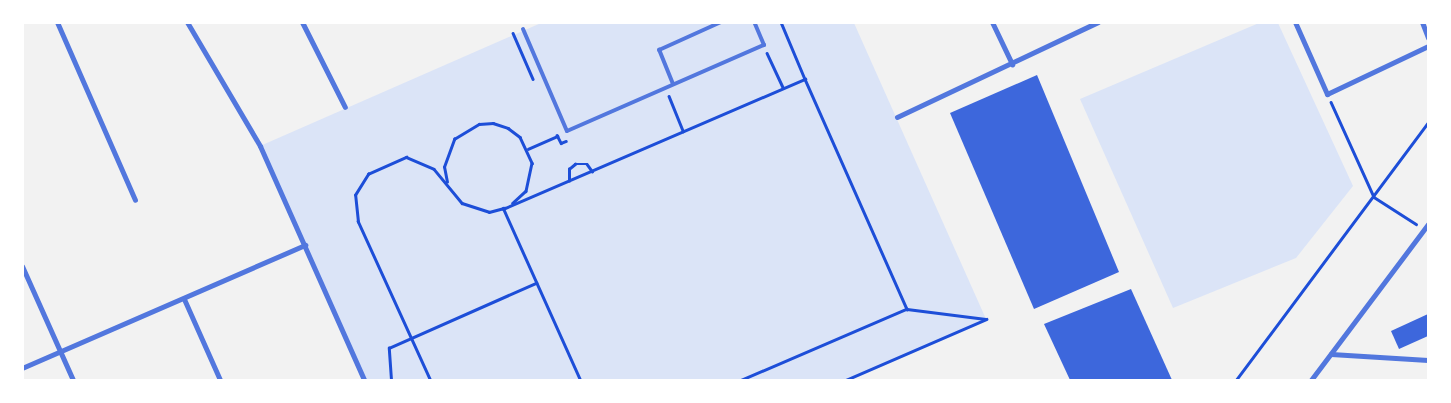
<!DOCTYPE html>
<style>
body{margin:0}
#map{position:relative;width:1451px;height:403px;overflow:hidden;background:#f2f2f2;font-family:"Sofia Sans Condensed",sans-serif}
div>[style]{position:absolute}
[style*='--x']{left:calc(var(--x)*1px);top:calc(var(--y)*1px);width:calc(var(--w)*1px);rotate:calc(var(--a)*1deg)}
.green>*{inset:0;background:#dbe4f7}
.building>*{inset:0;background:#3d67dc}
.path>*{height:2.5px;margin:-1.25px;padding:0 1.25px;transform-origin:1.25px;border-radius:1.25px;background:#1d4ed8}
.service>*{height:4px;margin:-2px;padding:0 2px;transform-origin:2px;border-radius:2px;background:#5277de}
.minor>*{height:5px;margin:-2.5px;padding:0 2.5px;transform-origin:2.5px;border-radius:2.5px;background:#5277de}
span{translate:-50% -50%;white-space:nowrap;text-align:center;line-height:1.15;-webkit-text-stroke:4px #fff;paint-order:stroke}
.frame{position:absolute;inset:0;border:24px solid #fff;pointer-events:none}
</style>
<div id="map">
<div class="green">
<div style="clip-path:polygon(541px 23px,854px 23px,986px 319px,846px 380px,364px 380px,260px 146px)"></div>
<div style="clip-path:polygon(1259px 23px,1278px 23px,1353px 186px,1296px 258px,1173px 308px,1080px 99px)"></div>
</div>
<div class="building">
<div style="clip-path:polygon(1037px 75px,1119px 272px,1034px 309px,950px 113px)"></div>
<div style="clip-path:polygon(1131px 289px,1172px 380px,1070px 380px,1044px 324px)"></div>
<div style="clip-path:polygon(1428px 314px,1428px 336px,1399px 349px,1391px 331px)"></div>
</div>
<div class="path">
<div style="--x:781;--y:22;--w:62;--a:67.2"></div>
<div style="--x:513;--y:33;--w:50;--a:66.5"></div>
<div style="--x:767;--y:53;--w:38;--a:65"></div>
<div style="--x:669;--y:96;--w:38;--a:68"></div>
<div style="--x:1331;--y:102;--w:104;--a:65.6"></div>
<div style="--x:1374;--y:197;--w:50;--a:32.7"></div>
<div style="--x:557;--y:135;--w:9;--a:63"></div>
<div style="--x:561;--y:143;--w:5;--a:-22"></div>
<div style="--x:528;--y:149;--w:32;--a:-24"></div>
<div style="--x:569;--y:181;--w:12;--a:-90"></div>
<div style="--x:569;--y:169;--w:8;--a:-40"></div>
<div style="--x:575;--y:164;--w:12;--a:0"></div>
<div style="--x:587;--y:164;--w:9;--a:54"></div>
<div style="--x:447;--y:182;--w:15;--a:-101"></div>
<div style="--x:444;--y:167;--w:30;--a:-70"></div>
<div style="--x:454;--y:139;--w:29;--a:-31"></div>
<div style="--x:479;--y:124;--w:14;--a:-4"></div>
<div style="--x:493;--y:123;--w:16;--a:18"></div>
<div style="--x:508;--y:128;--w:15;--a:37"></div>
<div style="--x:520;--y:137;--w:29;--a:65"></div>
<div style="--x:532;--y:163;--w:29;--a:102"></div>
<div style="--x:526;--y:191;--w:18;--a:137"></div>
<div style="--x:907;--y:309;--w:79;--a:7.3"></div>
<div style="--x:391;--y:380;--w:32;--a:-94"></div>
<div style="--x:389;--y:348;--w:161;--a:-23.9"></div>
<div style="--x:430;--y:380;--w:174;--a:-114.5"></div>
<div style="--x:358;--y:222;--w:27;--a:-96"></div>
<div style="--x:355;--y:195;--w:25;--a:-58"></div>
<div style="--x:368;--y:174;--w:42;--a:-24.1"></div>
<div style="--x:406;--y:157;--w:30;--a:23"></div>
<div style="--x:434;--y:169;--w:44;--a:50.5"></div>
<div style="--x:462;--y:203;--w:28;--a:18"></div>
<div style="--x:489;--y:212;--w:16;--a:-15"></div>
<div style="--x:580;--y:380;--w:188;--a:-114.2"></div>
<div style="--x:503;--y:209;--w:329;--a:-23.3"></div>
<div style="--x:805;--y:79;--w:252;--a:66.1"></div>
<div style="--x:907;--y:309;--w:180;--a:156.7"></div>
<div style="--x:675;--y:380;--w:2;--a:0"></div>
<div style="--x:846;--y:380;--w:153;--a:-23.5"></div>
<div style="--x:1236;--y:380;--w:322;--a:-53.3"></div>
</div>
<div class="service">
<div style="--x:523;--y:29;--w:111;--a:66.7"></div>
<div style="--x:567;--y:131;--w:215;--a:-23.6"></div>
<div style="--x:764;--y:45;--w:25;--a:-113"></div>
<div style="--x:673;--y:84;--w:37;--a:-112"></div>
<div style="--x:659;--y:50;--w:68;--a:-24.3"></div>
</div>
<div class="minor">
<div style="--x:57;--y:22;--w:194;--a:66.3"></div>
<div style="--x:187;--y:22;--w:144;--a:59.5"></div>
<div style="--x:260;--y:146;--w:256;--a:66"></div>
<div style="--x:302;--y:22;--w:95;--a:63.2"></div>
<div style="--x:992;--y:22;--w:47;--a:64.5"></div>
<div style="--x:1295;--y:22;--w:79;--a:66"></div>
<div style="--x:1327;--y:94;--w:112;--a:-25.4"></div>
<div style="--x:1422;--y:22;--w:17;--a:69"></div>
<div style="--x:897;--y:117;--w:222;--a:-25.3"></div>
<div style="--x:22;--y:266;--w:125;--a:65.9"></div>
<div style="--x:184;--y:299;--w:89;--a:66"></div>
<div style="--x:1331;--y:354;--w:97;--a:3.5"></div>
<div style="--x:22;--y:368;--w:309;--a:-23.5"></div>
<div style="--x:1311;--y:380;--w:195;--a:-53.1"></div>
</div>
<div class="frame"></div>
</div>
